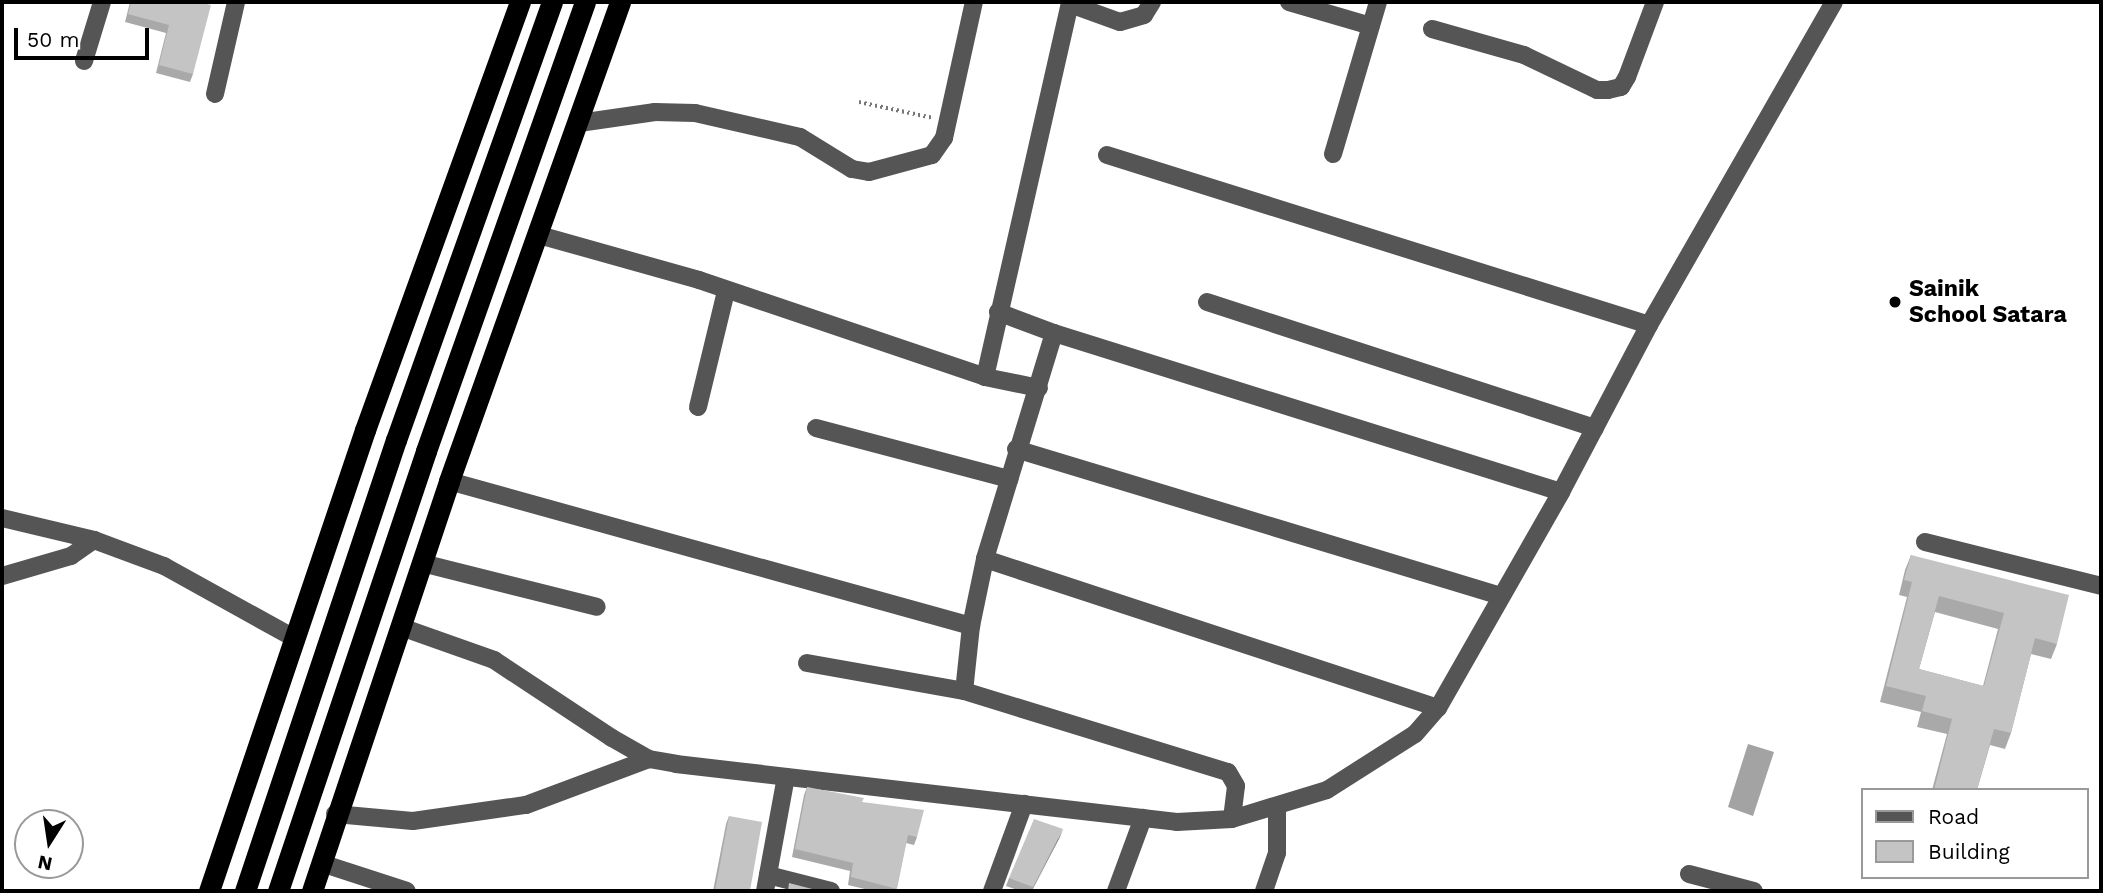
<!DOCTYPE html>
<style>
body{margin:0}
#map{position:relative;width:2103px;height:893px;overflow:hidden;background:#fff;font-family:"Work Sans",sans-serif}
div>[style]{position:absolute}
[style*='--x']{left:calc(var(--x)*1px);top:calc(var(--y)*1px);width:calc(var(--w)*1px);rotate:calc(var(--a)*1deg)}
.water>*{inset:0;background:#a3a3a3}
.path>*{height:3.5px;margin-top:-1.75px;transform-origin:0;background:repeating-linear-gradient(90deg,#777 0 2px,transparent 0 5.5px)}
.minor>*{height:18px;margin:-9px;padding:0 9px;transform-origin:9px;border-radius:9px;background:#555}
.highway>*{height:21px;margin:-10.5px;padding:0 10.5px;transform-origin:10.5px;border-radius:10.5px;background:#000}
.wall>*{inset:0;background:#a9a9a9}
.shaded-wall>*{inset:0;background:#898989}
.building>*{inset:0;background:#c4c4c4}
.dots>*{width:19px;height:19px;translate:-50% -50%;box-sizing:border-box;border:4px solid #fff;border-radius:50%}
span{translate:-50% -50%;white-space:nowrap;text-align:center;line-height:1.15;-webkit-text-stroke:5px #fff;paint-order:stroke}
.poi-label{font-size:23px;color:#000;font-weight:700}
.left{translate:0 -50%;text-align:left}
.frame{position:absolute;inset:0;border:4px solid #000;pointer-events:none}
.legend{position:absolute;left:1861px;top:788px;width:228px;height:91px;box-sizing:border-box;background:#fff;border:2px solid #999;margin:0;padding:9px 12px;list-style:none;font-size:21px;color:#000}
.legend li{display:flex;align-items:center;gap:14px;height:35px}
.legend b{width:35px;border:2px solid #999}
.north{position:absolute;left:14px;top:809px;width:70px;height:70px;box-sizing:border-box;background:#fff;border:2px solid #999;border-radius:50%;rotate:192deg;font-size:19px;font-weight:700;line-height:28px;text-align:center;color:#000}
.north::after{content:'';display:block;margin:auto;width:24px;height:32px;background:#000;clip-path:polygon(50% 0,100% 100%,50% 72%,0 100%)}
.scale{position:absolute;left:14px;top:28px;width:135px;height:32px;box-sizing:border-box;border:4px solid #000;border-top:0;padding-left:9px;font-size:21px;line-height:24px;white-space:nowrap;color:#000;-webkit-text-stroke:5px #fff;paint-order:stroke}
</style>
<div id="map">
<div class="water">
<div style="clip-path:polygon(1748px 744px,1774px 752px,1753px 816px,1728px 807px)"></div>
</div>
<div class="path">
<div style="--x:859;--y:102;--w:76;--a:12.2"></div>
</div>
<div class="minor">
<div style="--x:1289;--y:2;--w:85;--a:16.3"></div>
<div style="--x:1432;--y:29;--w:96;--a:15.8"></div>
<div style="--x:1524;--y:55;--w:81;--a:25.6"></div>
<div style="--x:1597;--y:90;--w:11;--a:0"></div>
<div style="--x:1608;--y:90;--w:13;--a:-13"></div>
<div style="--x:1621;--y:87;--w:12;--a:-59"></div>
<div style="--x:1627;--y:77;--w:80;--a:-69.5"></div>
<div style="--x:84;--y:61;--w:62;--a:-73"></div>
<div style="--x:215;--y:94;--w:94;--a:-77.1"></div>
<div style="--x:579;--y:123;--w:77;--a:-8.2"></div>
<div style="--x:655;--y:112;--w:40;--a:1.4"></div>
<div style="--x:695;--y:113;--w:108;--a:12.9"></div>
<div style="--x:800;--y:137;--w:61;--a:31.6"></div>
<div style="--x:852;--y:169;--w:17;--a:10"></div>
<div style="--x:869;--y:172;--w:65;--a:-15.1"></div>
<div style="--x:932;--y:155;--w:21;--a:-55"></div>
<div style="--x:944;--y:138;--w:139;--a:-77.6"></div>
<div style="--x:1333;--y:154;--w:159;--a:-73.5"></div>
<div style="--x:1107;--y:155;--w:568;--a:17.41"></div>
<div style="--x:539;--y:235;--w:166;--a:15.7"></div>
<div style="--x:699;--y:280;--w:302;--a:18.7"></div>
<div style="--x:985;--y:377;--w:55;--a:11.5"></div>
<div style="--x:1207;--y:302;--w:408;--a:18"></div>
<div style="--x:998;--y:312;--w:60;--a:20.6"></div>
<div style="--x:1054;--y:333;--w:236;--a:107"></div>
<div style="--x:985;--y:559;--w:68;--a:101.8"></div>
<div style="--x:971;--y:626;--w:65;--a:96.1"></div>
<div style="--x:964;--y:691;--w:276;--a:17.1"></div>
<div style="--x:1228;--y:772;--w:16;--a:60"></div>
<div style="--x:1236;--y:786;--w:33;--a:97"></div>
<div style="--x:1054;--y:333;--w:531;--a:17.41"></div>
<div style="--x:985;--y:377;--w:383;--a:-77.2"></div>
<div style="--x:1070;--y:4;--w:53;--a:19.8"></div>
<div style="--x:1120;--y:22;--w:25;--a:-16"></div>
<div style="--x:1144;--y:15;--w:15;--a:-58"></div>
<div style="--x:698;--y:407;--w:119;--a:-76.4"></div>
<div style="--x:816;--y:428;--w:200;--a:14.8"></div>
<div style="--x:1016;--y:449;--w:507;--a:16.86"></div>
<div style="--x:449;--y:481;--w:542;--a:15.52"></div>
<div style="--x:2;--y:518;--w:95;--a:13.4"></div>
<div style="--x:94;--y:540;--w:75;--a:20.4"></div>
<div style="--x:164;--y:566;--w:149;--a:29"></div>
<div style="--x:1925;--y:542;--w:181;--a:14"></div>
<div style="--x:985;--y:559;--w:477;--a:18.2"></div>
<div style="--x:422;--y:563;--w:180;--a:14.1"></div>
<div style="--x:2;--y:576;--w:72;--a:-16.2"></div>
<div style="--x:71;--y:556;--w:28;--a:-35"></div>
<div style="--x:401;--y:627;--w:99;--a:19.5"></div>
<div style="--x:494;--y:660;--w:141;--a:33.5"></div>
<div style="--x:612;--y:738;--w:43;--a:29.6"></div>
<div style="--x:649;--y:759;--w:27;--a:10"></div>
<div style="--x:676;--y:764;--w:504;--a:6.6"></div>
<div style="--x:1177;--y:822;--w:55;--a:-3.1"></div>
<div style="--x:1232;--y:819;--w:99;--a:-17"></div>
<div style="--x:1327;--y:790;--w:104;--a:-32.5"></div>
<div style="--x:1415;--y:734;--w:35;--a:-49"></div>
<div style="--x:1438;--y:708;--w:249;--a:-60.3"></div>
<div style="--x:1561;--y:492;--w:189;--a:-62.2"></div>
<div style="--x:1649;--y:325;--w:372;--a:-60.2"></div>
<div style="--x:807;--y:663;--w:159;--a:10.1"></div>
<div style="--x:335;--y:814;--w:78;--a:5.1"></div>
<div style="--x:413;--y:821;--w:114;--a:-8.1"></div>
<div style="--x:526;--y:805;--w:131;--a:-20.5"></div>
<div style="--x:321;--y:863;--w:90;--a:18"></div>
<div style="--x:1689;--y:874;--w:67;--a:14.7"></div>
<div style="--x:768;--y:875;--w:65;--a:14.3"></div>
<div style="--x:765;--y:891;--w:116;--a:-79.6"></div>
<div style="--x:992;--y:891;--w:93;--a:-69.8"></div>
<div style="--x:1116;--y:891;--w:78;--a:-69.7"></div>
<div style="--x:1264;--y:891;--w:40;--a:-71.1"></div>
<div style="--x:1277;--y:853;--w:45;--a:-90"></div>
</div>
<div class="highway">
<div style="--x:209;--y:891;--w:487;--a:-71.3"></div>
<div style="--x:365;--y:430;--w:455;--a:-70.1"></div>
<div style="--x:245;--y:891;--w:476;--a:-71.5"></div>
<div style="--x:396;--y:440;--w:465;--a:-70.4"></div>
<div style="--x:278;--y:891;--w:464;--a:-71.4"></div>
<div style="--x:426;--y:451;--w:476;--a:-70.5"></div>
<div style="--x:312;--y:891;--w:432;--a:-71.5"></div>
<div style="--x:449;--y:481;--w:509;--a:-70.35"></div>
</div>
<div class="wall">
<div style="clip-path:polygon(130px 2px,199px 2px,193px 74px,190px 82px,156px 73px,166px 33px,125px 22px)"></div>
<div style="clip-path:polygon(evenodd,1911px 555px,2057px 644px,2051px 659px,2031px 654px,2011px 733px,2005px 749px,1990px 745px,1977px 790px,1932px 790px,1947px 734px,1917px 727px,1921px 712px,1880px 702px,1907px 597px,1899px 595px,1905px 570px,1911px 555px,1935px 612px,1998px 629px,1983px 686px,1919px 669px,1935px 612px)"></div>
<div style="clip-path:polygon(807px 787px,862px 802px,917px 837px,914px 845px,906px 843px,896px 891px,873px 891px,848px 885px,850px 871px,792px 857px,804px 795px)"></div>
<div style="clip-path:polygon(729px 816px,750px 891px,713px 891px,726px 824px)"></div>
<div style="clip-path:polygon(1060px 837px,1032px 891px,1020px 891px,1006px 886px,1009px 878px)"></div>
</div>
<div class="shaded-wall">
<div style="clip-path:polygon(1063px 829px,1060px 837px,1031px 891px,1033px 887px)"></div>
</div>
<div class="building">
<div style="clip-path:polygon(131px 2px,199px 2px,211px 5px,193px 74px,159px 65px,169px 25px,128px 14px)"></div>
<div style="clip-path:polygon(evenodd,1911px 555px,2069px 595px,2057px 644px,2035px 638px,2011px 733px,1994px 729px,1977px 790px,1934px 790px,1952px 719px,1922px 711px,1926px 696px,1886px 686px,1912px 582px,1904px 580px,1911px 555px,1939px 596px,2004px 613px,1984px 686px,1919px 669px,1939px 596px)"></div>
<div style="clip-path:polygon(807px 787px,864px 798px,862px 802px,924px 810px,917px 837px,908px 835px,897px 889px,851px 877px,853px 863px,795px 849px)"></div>
<div style="clip-path:polygon(729px 816px,762px 822px,750px 891px,715px 891px)"></div>
<div style="clip-path:polygon(1034px 819px,1063px 829px,1033px 887px,1009px 878px)"></div>
<div style="clip-path:polygon(789px 883px,820px 891px,788px 891px)"></div>
</div>
<div class="dots">
<div style="left:1895px;top:302px;background:#000"></div>
</div>
<div class="poi-label">
<span class="left" style="left:1909px;top:302px">Sainik<br>School Satara</span>
</div>
<div class="frame"></div>
<ul class="legend">
<li><b style="height:9px;background:#555"></b>Road</li>
<li><b style="height:19px;background:#c4c4c4"></b>Building</li>
</ul>
<div class="north">N</div>
<div class="scale">50 m</div>
</div>
